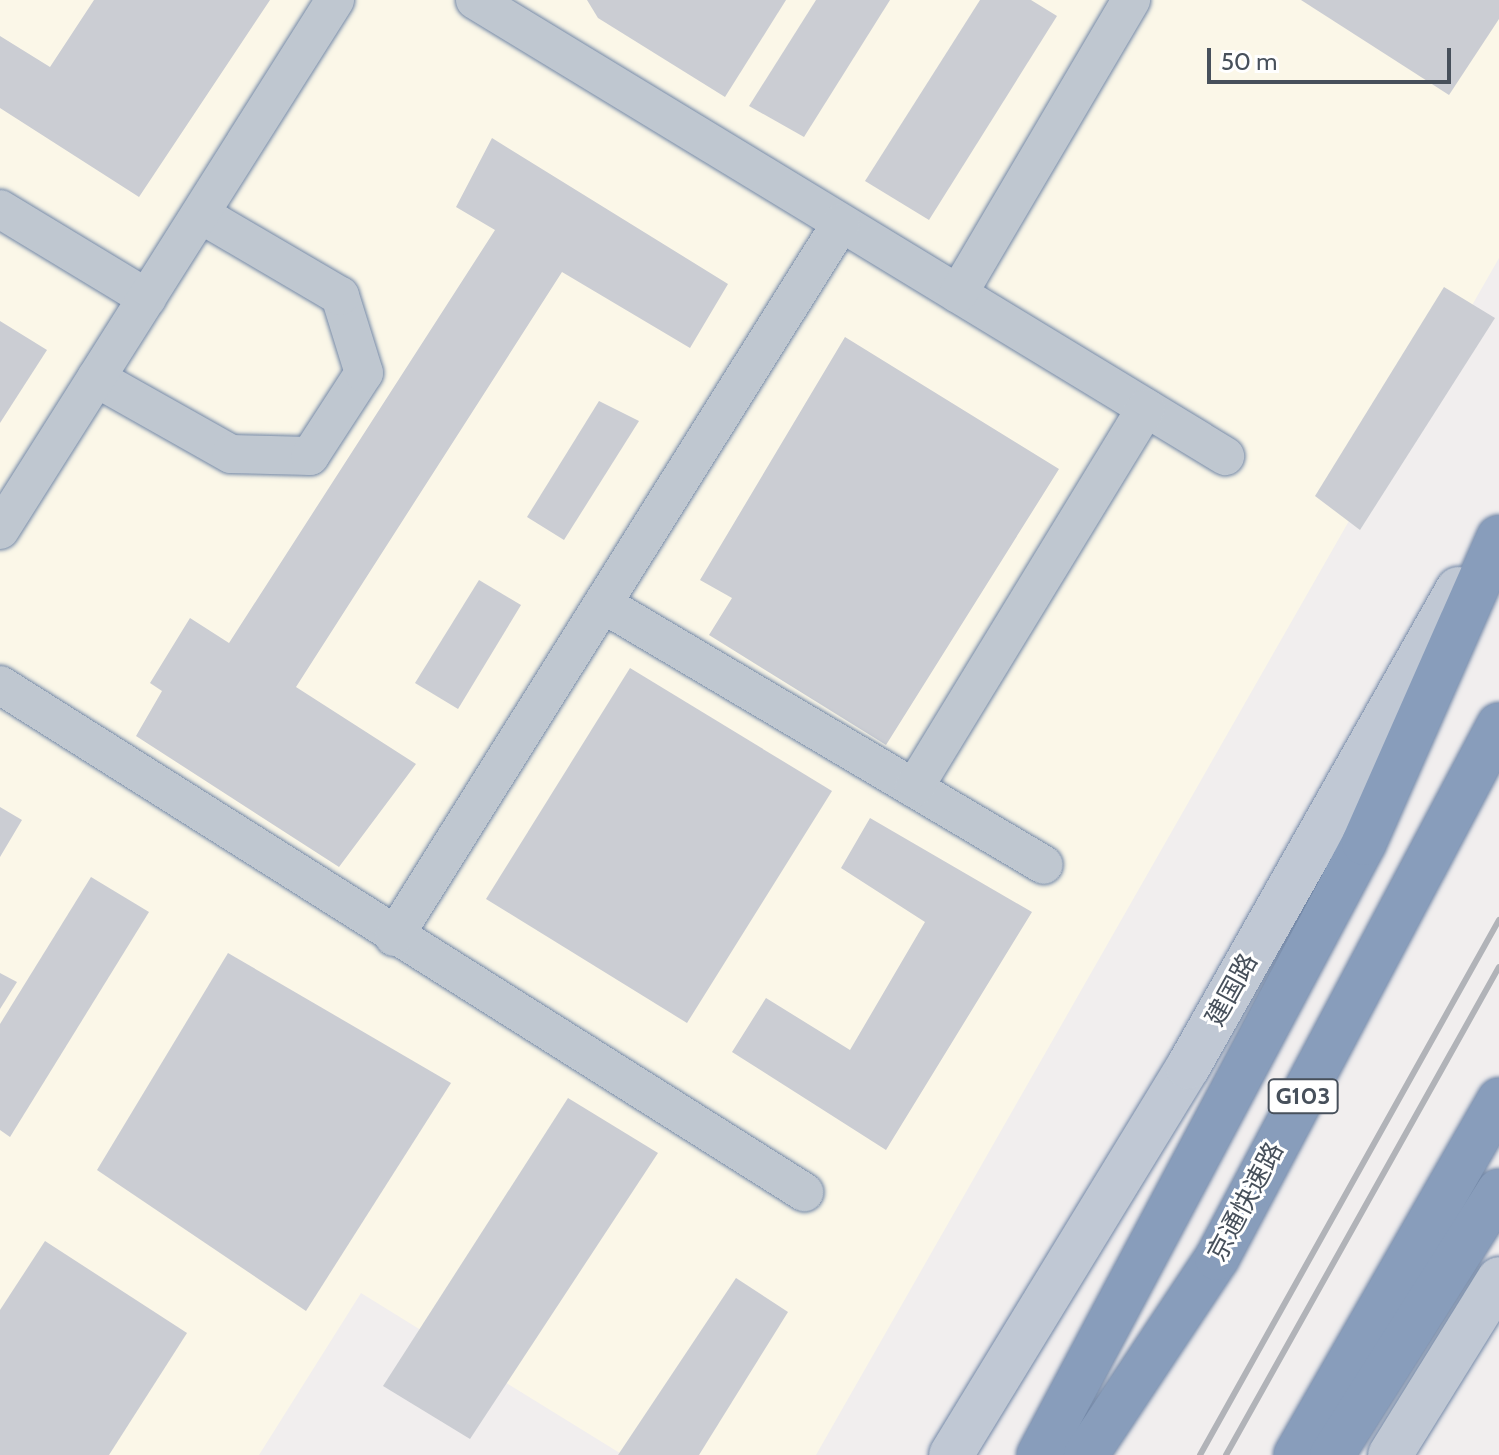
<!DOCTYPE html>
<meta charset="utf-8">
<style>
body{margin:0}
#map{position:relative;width:1499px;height:1455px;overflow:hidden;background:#f1eeee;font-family:Cabin,"Noto Sans SC",sans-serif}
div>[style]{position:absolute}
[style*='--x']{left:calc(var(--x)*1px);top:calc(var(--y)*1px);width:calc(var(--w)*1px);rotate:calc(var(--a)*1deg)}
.commercial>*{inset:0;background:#fbf7e8}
.building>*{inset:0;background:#cbcdd3}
.roads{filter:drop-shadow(0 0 2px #7388a7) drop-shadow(0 0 2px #7388a7)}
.minor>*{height:38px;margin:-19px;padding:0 19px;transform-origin:19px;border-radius:19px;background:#bfc7d0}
.secondary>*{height:44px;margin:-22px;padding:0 22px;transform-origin:22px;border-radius:22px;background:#c0c8d4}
.motorway>*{height:44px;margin:-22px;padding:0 22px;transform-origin:22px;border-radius:22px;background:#889dbb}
.rail>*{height:6px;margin:-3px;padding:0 3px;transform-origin:3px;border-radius:3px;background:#b1b3b8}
span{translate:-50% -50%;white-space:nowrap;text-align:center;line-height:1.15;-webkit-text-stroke:6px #fff;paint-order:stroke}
.shield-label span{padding:2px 6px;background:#fff;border:2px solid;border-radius:6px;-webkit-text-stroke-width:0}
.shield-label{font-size:24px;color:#47505b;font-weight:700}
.street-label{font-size:26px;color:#47505b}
.scale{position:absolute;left:1207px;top:48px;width:244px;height:36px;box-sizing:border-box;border:4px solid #47505b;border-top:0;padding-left:10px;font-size:24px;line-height:28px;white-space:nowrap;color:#47505b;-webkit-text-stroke:6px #fff;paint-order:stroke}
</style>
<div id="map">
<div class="commercial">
<div style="clip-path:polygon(0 0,1499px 0,1499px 258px,816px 1455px,623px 1455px,361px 1293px,259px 1455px,0 1455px)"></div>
</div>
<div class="building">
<div style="clip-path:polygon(94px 0,270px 0,139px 197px,0 108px,0 36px,50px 67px)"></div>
<div style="clip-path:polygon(587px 0,786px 0,725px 97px,598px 18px)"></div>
<div style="clip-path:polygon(816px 0,890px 0,804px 137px,749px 106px)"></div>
<div style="clip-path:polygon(980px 0,1031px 0,1057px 16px,929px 220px,865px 181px)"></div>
<div style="clip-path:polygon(1301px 0,1499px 0,1499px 19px,1449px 95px)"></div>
<div style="clip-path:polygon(492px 138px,728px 284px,690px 348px,562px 272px,296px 687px,416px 764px,339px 867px,136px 736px,162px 691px,150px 683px,190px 618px,229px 643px,495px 230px,456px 207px)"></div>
<div style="clip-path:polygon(1444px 287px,1495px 318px,1360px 530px,1315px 496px)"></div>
<div style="clip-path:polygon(0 321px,47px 350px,0 423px)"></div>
<div style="clip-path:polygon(845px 337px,1059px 469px,886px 745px,709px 635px,732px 598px,700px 580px)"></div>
<div style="clip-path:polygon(599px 401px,639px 421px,564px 540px,527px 517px)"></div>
<div style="clip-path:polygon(479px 580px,521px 605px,458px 709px,415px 683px)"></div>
<div style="clip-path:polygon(630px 668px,832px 791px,687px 1023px,486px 899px)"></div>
<div style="clip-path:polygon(0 807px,22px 820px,0 857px)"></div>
<div style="clip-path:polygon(870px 818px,1032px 912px,886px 1150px,732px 1052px,766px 998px,850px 1050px,925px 922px,841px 868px)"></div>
<div style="clip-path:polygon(91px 877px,149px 912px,10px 1137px,0 1130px,0 1024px)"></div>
<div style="clip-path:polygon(228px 953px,451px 1083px,306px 1311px,97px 1170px)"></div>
<div style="clip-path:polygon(0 973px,17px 982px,0 1009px)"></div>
<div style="clip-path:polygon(568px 1098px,658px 1153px,470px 1439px,383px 1386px)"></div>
<div style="clip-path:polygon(45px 1241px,187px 1333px,109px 1455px,0 1455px,0 1310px)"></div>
<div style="clip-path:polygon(736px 1278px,788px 1312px,699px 1455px,618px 1455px)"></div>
</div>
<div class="roads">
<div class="minor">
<div style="--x:475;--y:0;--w:878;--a:31.3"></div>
<div style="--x:0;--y:209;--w:172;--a:31.2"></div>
<div style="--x:958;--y:294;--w:341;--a:-59.5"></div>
<div style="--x:96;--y:378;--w:155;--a:29.4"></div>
<div style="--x:231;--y:454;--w:79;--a:1.5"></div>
<div style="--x:310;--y:456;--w:99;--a:-57"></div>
<div style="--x:364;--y:373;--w:81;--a:-107.3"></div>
<div style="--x:340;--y:296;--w:162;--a:-149.6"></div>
<div style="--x:0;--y:530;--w:627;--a:-57.7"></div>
<div style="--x:603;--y:604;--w:512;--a:30.62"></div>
<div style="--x:0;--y:685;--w:951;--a:32.24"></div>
<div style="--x:914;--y:788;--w:445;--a:-58.6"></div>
<div style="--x:394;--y:937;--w:842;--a:-57.95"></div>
</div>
<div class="secondary">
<div style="--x:951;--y:1455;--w:455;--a:-58.6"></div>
<div style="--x:1188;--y:1067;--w:549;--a:-60.54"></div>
<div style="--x:1390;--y:1455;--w:207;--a:-58.2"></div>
</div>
<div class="motorway">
<div style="--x:1039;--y:1455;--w:693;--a:-62.03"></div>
<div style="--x:1364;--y:843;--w:334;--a:-66.2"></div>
<div style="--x:1086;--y:1455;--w:237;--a:-56.4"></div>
<div style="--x:1217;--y:1258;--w:603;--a:-62.12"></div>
<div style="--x:1296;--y:1455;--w:409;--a:-60.2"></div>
<div style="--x:1332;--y:1455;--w:312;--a:-57.7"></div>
</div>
</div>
<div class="rail">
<div style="--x:1200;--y:1455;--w:613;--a:-60.8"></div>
<div style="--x:1226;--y:1455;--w:559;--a:-60.78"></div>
</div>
<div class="shield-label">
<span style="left:1303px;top:1096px">G103</span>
</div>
<div class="street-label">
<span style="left:1232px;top:990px;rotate:-61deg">建国路</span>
<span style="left:1246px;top:1202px;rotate:-62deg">京通快速路</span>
</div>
<div class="scale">50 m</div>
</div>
